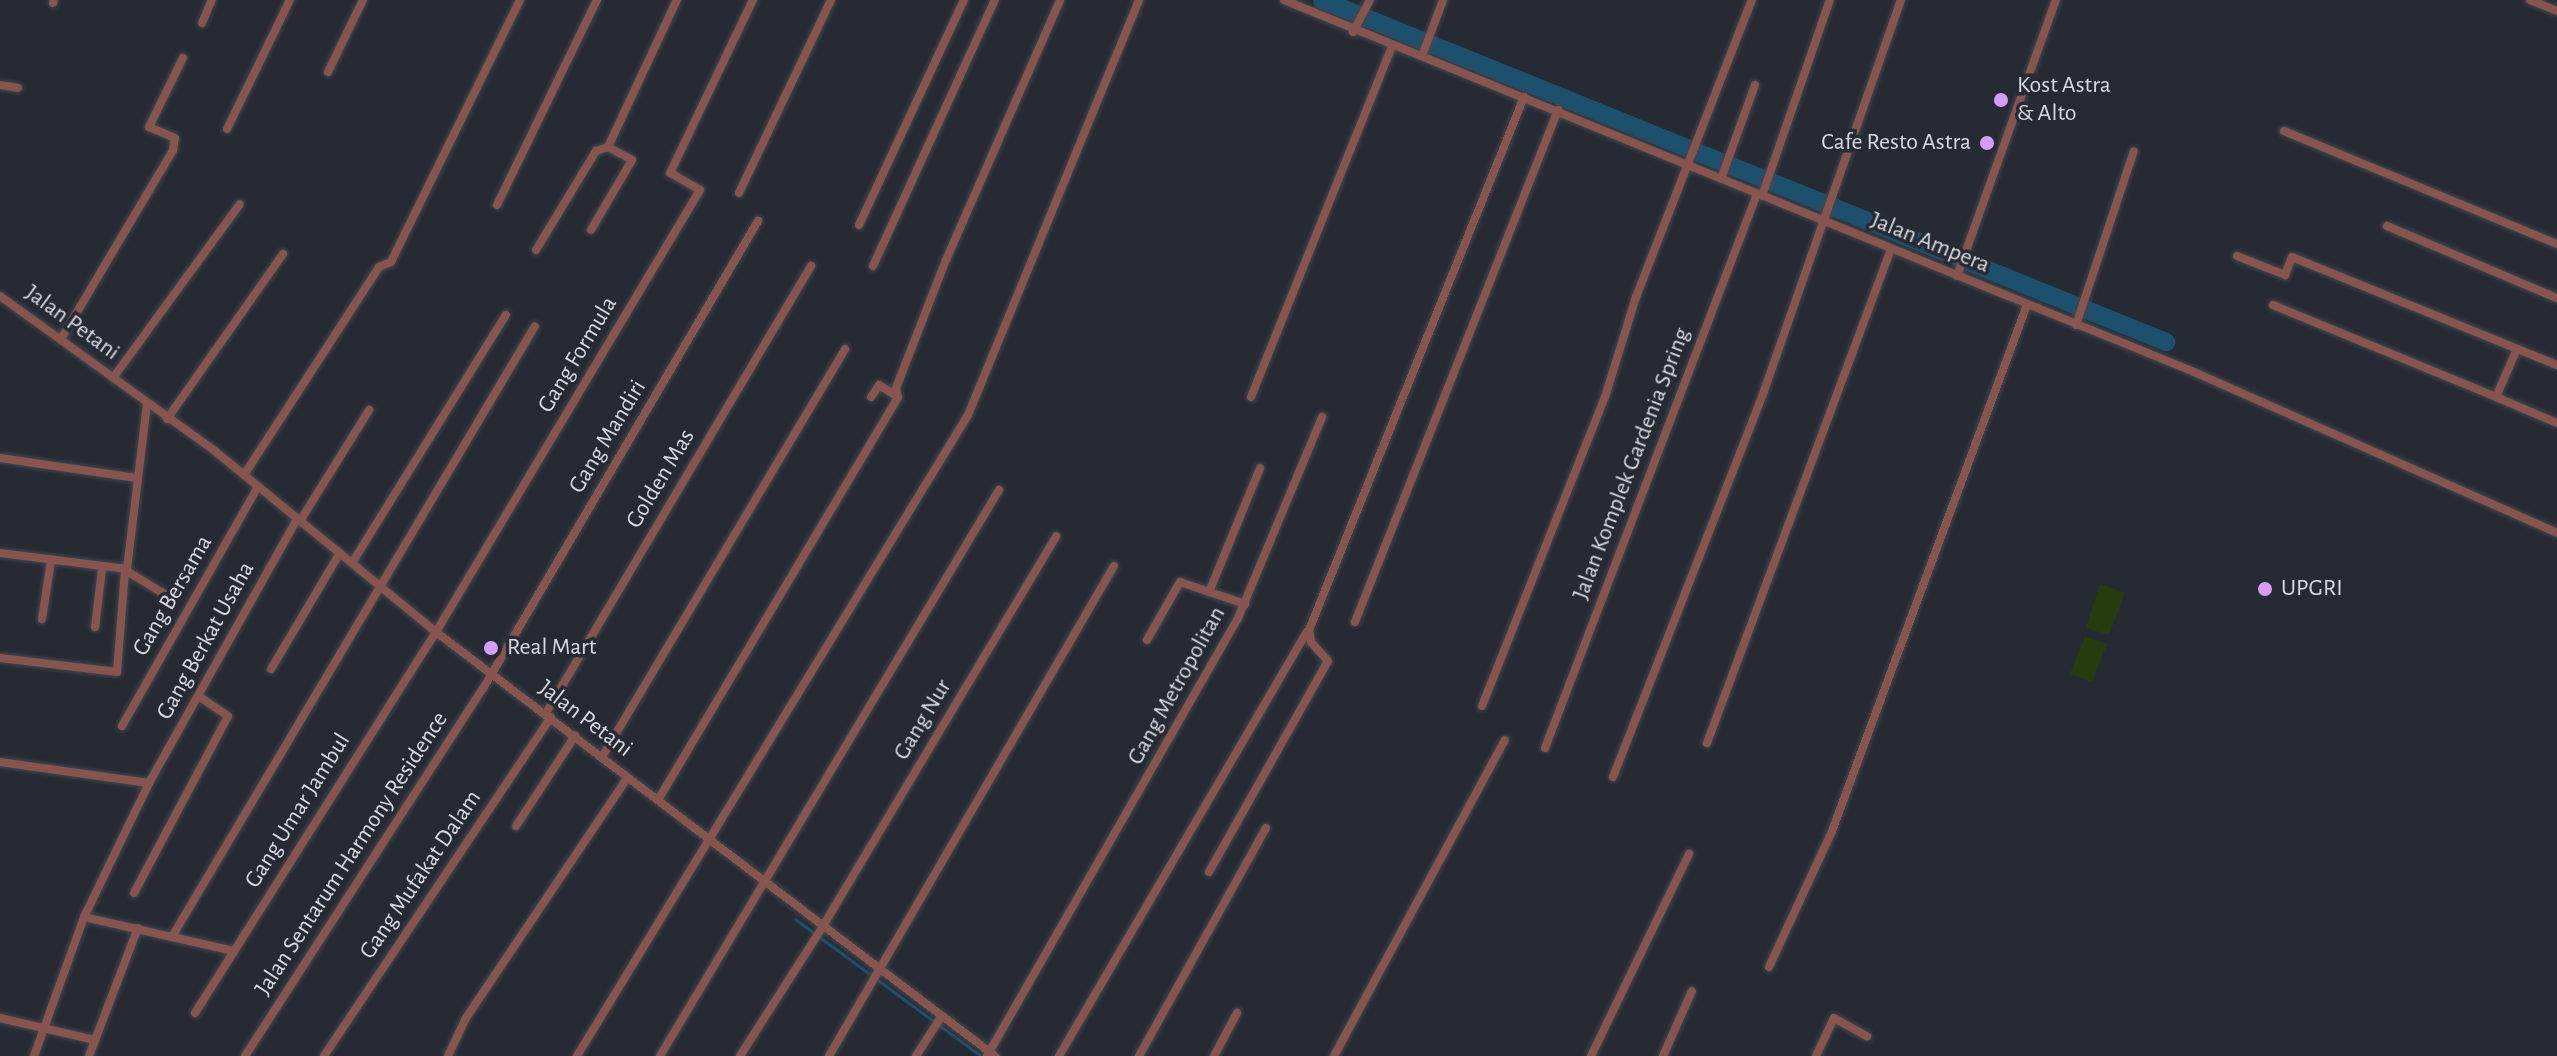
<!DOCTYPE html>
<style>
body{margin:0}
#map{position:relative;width:2557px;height:1056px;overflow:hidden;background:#262b33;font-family:"Alegreya Sans",sans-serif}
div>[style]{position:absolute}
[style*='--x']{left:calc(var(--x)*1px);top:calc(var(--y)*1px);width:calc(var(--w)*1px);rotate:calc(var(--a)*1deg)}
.green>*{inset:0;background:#263c0f}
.stream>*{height:3px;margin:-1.5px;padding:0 1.5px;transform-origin:1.5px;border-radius:1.5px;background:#1c516e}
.river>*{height:18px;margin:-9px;padding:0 9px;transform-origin:9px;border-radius:9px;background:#1c516e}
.roads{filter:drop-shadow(0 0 2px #42474f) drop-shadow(0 0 2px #42474f)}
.street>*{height:8px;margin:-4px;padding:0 4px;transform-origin:4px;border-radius:4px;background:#87554e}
.dots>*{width:22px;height:22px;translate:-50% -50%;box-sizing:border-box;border:4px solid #262b33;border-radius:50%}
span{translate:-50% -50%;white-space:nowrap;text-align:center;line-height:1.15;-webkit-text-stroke:7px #262b33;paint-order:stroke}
.poi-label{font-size:24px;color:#d7dadf}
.left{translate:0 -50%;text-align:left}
.right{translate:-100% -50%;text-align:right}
.street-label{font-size:24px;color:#d7dadf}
</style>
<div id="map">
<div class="green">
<div style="clip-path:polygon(2100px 584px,2125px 593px,2109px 635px,2086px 628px)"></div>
<div style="clip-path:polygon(2085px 636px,2107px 644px,2092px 682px,2070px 674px)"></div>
</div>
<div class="stream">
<div style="--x:795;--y:919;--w:231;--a:36.4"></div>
</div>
<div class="river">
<div style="--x:1322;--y:0;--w:911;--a:22.06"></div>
</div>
<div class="roads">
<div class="street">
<div style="--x:1284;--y:0;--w:983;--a:22.23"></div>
<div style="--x:2194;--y:372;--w:397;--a:23.9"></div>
<div style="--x:2530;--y:0;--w:29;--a:22"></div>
<div style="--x:53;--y:3;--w:3;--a:-72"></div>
<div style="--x:202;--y:23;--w:25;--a:-67"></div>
<div style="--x:1353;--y:32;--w:36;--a:-62"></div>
<div style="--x:1422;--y:56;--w:60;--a:-69.4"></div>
<div style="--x:328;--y:72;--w:80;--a:-64.1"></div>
<div style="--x:0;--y:85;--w:18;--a:9"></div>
<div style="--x:227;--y:129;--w:144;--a:-64"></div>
<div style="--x:2284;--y:131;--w:295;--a:22.5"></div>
<div style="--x:608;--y:147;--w:162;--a:-64.9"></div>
<div style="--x:1721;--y:179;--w:100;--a:-70.1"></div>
<div style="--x:739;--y:193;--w:214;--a:-64.5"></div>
<div style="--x:1762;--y:196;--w:207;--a:-70.9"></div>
<div style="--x:497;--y:205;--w:228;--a:-64"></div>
<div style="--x:859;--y:225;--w:248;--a:-65"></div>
<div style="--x:2387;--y:226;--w:185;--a:23"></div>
<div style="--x:536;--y:250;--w:116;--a:-58.8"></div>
<div style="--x:596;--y:151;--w:13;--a:-18"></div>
<div style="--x:608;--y:147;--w:27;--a:28"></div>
<div style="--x:632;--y:160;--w:81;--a:120.4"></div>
<div style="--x:2237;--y:256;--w:52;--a:21.6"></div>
<div style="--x:2285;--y:275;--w:19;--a:-69"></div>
<div style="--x:2292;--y:257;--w:286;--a:22.2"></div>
<div style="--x:873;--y:266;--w:293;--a:-65.4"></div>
<div style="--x:1957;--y:276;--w:293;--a:-70.3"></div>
<div style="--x:0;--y:296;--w:266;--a:35.8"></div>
<div style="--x:216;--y:452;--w:284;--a:39.3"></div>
<div style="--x:436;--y:632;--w:702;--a:37.18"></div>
<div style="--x:2273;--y:305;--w:241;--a:22.4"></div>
<div style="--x:2076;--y:325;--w:183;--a:-71.6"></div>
<div style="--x:61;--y:339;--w:220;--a:-59.3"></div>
<div style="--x:173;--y:150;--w:12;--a:-81"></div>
<div style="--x:175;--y:138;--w:28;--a:-157"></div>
<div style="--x:149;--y:127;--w:77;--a:-63.8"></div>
<div style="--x:2517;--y:349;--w:52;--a:113.6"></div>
<div style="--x:2496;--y:397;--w:66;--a:23.1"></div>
<div style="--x:113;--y:378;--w:215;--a:-53.9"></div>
<div style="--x:871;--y:397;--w:14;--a:-56"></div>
<div style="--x:879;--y:385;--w:22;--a:32"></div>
<div style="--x:1251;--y:397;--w:380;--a:-68.1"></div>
<div style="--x:167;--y:419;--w:202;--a:-54.9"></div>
<div style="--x:0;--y:458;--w:138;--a:8.3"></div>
<div style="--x:244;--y:475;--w:248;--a:-57"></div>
<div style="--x:379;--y:267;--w:13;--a:-23"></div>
<div style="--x:391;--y:262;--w:292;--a:-63.8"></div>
<div style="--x:300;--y:521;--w:131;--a:-58.1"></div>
<div style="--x:0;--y:553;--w:128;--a:7.2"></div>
<div style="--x:127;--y:569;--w:167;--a:-83.1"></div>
<div style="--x:352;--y:563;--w:292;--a:-58.2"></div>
<div style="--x:1209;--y:592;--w:134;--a:-67.6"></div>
<div style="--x:42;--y:619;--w:59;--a:-81.2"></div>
<div style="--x:1355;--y:622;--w:551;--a:-68.37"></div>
<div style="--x:95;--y:627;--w:58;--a:-83.1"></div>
<div style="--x:1147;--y:640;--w:67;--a:-60.4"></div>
<div style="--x:1180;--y:582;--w:69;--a:18.7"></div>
<div style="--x:0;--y:658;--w:118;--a:6.8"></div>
<div style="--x:117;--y:672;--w:102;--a:-85.5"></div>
<div style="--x:125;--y:570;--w:48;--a:31.4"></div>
<div style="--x:271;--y:669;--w:135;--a:-59.3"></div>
<div style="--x:1482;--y:706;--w:333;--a:-68.3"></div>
<div style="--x:1605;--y:397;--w:105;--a:-72.8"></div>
<div style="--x:1636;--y:297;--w:319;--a:-68.7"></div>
<div style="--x:546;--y:713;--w:520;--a:-59.34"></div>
<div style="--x:122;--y:726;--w:275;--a:-60.4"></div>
<div style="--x:1707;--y:743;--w:527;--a:-69.57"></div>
<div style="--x:1545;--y:748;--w:593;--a:-69.06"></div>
<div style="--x:602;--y:757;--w:475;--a:-59.2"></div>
<div style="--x:0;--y:762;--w:150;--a:8"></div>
<div style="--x:1613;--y:777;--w:414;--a:-68.6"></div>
<div style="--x:1764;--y:391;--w:414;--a:-70.7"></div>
<div style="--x:658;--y:800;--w:469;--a:-59.2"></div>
<div style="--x:898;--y:397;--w:9;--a:-103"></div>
<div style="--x:896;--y:388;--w:137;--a:-68.7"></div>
<div style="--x:946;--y:260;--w:284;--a:-66.3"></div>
<div style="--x:516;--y:826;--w:108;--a:-56.8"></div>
<div style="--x:1209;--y:872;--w:242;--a:-60.6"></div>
<div style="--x:1328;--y:661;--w:25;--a:-132"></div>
<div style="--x:1311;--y:642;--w:12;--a:-99"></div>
<div style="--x:1309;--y:630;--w:575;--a:-68.03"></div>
<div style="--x:134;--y:893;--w:200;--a:-62"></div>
<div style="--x:228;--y:716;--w:36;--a:-146"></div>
<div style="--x:84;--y:917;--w:154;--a:12.8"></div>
<div style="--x:173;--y:935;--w:708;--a:-59.27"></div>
<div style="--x:1769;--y:967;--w:150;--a:-65.1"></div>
<div style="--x:1832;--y:831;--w:561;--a:-69.66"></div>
<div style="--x:195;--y:1013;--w:451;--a:-57.7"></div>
<div style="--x:436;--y:632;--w:515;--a:-59.15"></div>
<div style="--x:700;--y:190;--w:34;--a:-150"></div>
<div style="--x:670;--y:173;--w:192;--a:-64.4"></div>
<div style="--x:0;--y:1018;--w:98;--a:13"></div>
<div style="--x:34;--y:1056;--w:148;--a:-70.2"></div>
<div style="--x:84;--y:917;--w:149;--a:-64.1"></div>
<div style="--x:149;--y:783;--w:303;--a:-60.7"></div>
<div style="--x:89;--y:1056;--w:137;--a:-69.1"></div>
<div style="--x:245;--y:1056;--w:440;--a:-57.1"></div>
<div style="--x:484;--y:687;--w:541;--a:-59.55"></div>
<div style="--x:324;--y:1056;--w:408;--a:-56.2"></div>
<div style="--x:448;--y:1056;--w:42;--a:-64.7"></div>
<div style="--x:466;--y:1018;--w:290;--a:-56.1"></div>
<div style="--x:577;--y:1056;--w:751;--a:-58.62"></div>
<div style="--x:968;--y:415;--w:449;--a:-67.6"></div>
<div style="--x:660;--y:1056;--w:660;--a:-59.08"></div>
<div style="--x:740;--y:1056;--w:148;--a:-57.4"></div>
<div style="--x:820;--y:931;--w:460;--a:-59.1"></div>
<div style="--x:829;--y:1056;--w:567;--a:-59.82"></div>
<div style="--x:916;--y:1056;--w:46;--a:-57.3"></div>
<div style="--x:987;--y:1056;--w:505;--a:-60.18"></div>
<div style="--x:1238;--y:618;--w:218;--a:-67.3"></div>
<div style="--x:1059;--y:1056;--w:491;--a:-59.7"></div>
<div style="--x:1139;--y:1056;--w:261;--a:-60.9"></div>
<div style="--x:1214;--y:1056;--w:49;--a:-61.9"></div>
<div style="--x:1334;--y:1056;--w:359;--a:-61.6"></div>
<div style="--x:1591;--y:1056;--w:225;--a:-64.1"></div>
<div style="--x:1663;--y:1056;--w:71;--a:-66"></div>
<div style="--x:1816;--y:1056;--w:42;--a:-64.7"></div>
<div style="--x:1834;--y:1018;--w:38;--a:29"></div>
</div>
</div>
<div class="dots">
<div style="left:2001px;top:100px;background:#d79bf9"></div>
<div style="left:1987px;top:143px;background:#d79bf9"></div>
<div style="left:2265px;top:589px;background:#d79bf9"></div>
<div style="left:491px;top:648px;background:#d79bf9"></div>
</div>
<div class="poi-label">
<span class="left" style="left:2017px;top:100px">Kost Astra<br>&amp; Alto</span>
<span class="right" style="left:1971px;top:143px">Cafe Resto Astra</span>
<span class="left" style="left:2281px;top:589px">UPGRI</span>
<span class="left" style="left:507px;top:648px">Real Mart</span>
</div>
<div class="street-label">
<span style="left:1930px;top:243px;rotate:22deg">Jalan Ampera</span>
<span style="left:72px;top:323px;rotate:36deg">Jalan Petani</span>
<span style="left:578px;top:355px;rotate:-59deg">Gang Formula</span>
<span style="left:608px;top:437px;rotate:-59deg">Gang Mandiri</span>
<span style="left:1632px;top:464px;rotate:-69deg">Jalan Komplek Gardenia Spring</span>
<span style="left:661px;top:479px;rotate:-59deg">Golden Mas</span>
<span style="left:173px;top:596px;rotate:-60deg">Gang Bersama</span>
<span style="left:206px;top:641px;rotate:-61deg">Gang Berkat Usaha</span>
<span style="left:1177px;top:686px;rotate:-61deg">Gang Metropolitan</span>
<span style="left:585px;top:719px;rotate:37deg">Jalan Petani</span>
<span style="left:923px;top:720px;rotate:-59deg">Gang Nur</span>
<span style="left:298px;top:811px;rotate:-58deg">Gang Umar Jambul</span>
<span style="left:352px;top:854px;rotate:-57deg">Jalan Sentarum Harmony Residence</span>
<span style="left:421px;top:875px;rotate:-56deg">Gang Mufakat Dalam</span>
</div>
</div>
